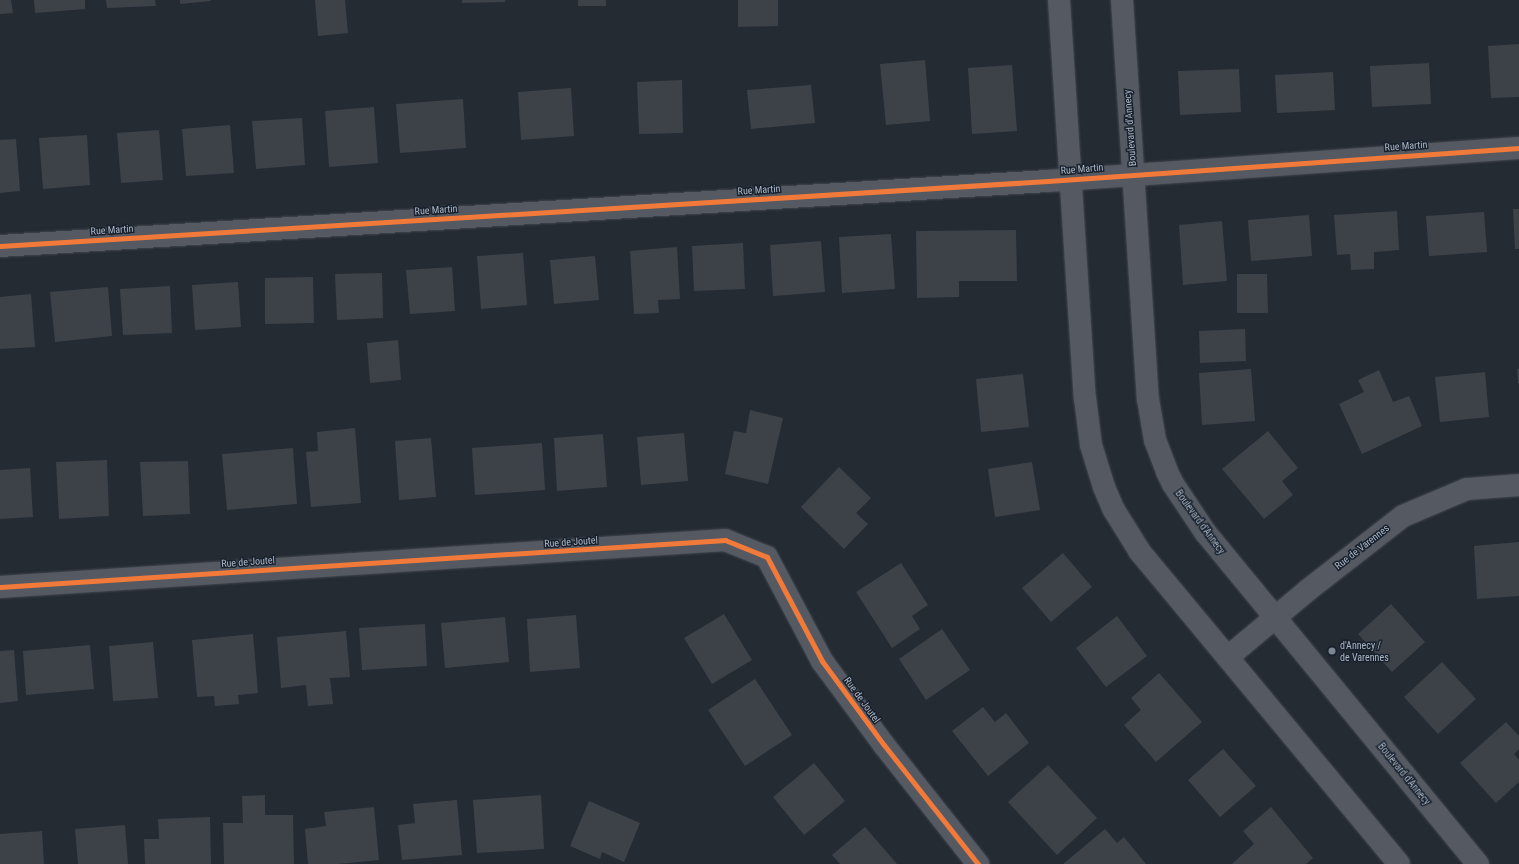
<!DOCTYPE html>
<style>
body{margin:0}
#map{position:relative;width:1519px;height:864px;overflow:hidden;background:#252b33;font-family:"Roboto Condensed",sans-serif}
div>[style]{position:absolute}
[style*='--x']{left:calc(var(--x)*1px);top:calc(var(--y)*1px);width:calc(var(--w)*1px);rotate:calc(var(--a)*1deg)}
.building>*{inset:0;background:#3d4249}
.roads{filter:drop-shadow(0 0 1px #42474e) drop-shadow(0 0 1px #42474e)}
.street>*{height:22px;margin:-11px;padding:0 11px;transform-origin:11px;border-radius:11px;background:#545962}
.cycleway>*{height:5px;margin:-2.5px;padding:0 2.5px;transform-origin:2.5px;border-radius:2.5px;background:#f17a3a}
.dots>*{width:11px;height:11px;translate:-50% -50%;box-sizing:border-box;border:2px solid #18212d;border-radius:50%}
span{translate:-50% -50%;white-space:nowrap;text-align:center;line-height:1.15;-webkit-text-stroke:3px #18212d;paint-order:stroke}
.street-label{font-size:10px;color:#adb7c6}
.poi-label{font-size:10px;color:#adb7c6}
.left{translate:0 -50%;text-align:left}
</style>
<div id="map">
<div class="building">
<div style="clip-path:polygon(0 0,11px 0,13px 13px,0 14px)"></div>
<div style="clip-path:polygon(34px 0,85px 0,85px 9px,35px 13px)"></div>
<div style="clip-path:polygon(106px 0,155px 0,156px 6px,107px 8px)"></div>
<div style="clip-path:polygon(180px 0,211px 0,211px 1px,180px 4px)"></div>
<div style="clip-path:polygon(315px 0,345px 0,348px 33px,318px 36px)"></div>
<div style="clip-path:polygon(462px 0,505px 0,505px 2px,462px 3px)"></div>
<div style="clip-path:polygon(578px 0,606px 0,606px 6px,578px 6px)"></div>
<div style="clip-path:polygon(738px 0,778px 0,778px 26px,738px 27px)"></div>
<div style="clip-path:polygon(1519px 44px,1519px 97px,1491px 98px,1488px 46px)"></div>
<div style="clip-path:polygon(925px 60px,930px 121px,886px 125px,880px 64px)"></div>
<div style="clip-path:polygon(1429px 63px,1431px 104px,1372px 107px,1370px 66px)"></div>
<div style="clip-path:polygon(1012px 65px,1017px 131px,972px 134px,968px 68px)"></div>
<div style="clip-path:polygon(1239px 69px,1241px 112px,1180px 115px,1178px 71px)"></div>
<div style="clip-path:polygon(1333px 72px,1335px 110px,1277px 113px,1275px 75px)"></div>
<div style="clip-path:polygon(682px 80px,683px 133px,639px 134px,637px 82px)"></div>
<div style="clip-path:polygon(811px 85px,815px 123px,751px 129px,747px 90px)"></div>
<div style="clip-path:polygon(571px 88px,574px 136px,521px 140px,518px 92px)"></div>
<div style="clip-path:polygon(463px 99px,466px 148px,400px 153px,396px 104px)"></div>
<div style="clip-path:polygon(374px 107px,378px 163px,329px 167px,325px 111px)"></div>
<div style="clip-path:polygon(302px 118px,305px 165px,256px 169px,252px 121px)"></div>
<div style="clip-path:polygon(230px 125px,234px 173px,186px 176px,182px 129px)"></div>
<div style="clip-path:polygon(159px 130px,163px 180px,121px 183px,117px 133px)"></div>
<div style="clip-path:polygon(87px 135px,90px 185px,43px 189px,39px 138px)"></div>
<div style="clip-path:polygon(16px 139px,20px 191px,0 193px,0 140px)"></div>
<div style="clip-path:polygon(1513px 209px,1519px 209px,1519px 249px,1515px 249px)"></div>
<div style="clip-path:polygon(1397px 211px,1399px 250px,1374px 252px,1374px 269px,1351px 270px,1350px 254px,1337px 255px,1334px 215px)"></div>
<div style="clip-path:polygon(1484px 212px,1487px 252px,1429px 256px,1426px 216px)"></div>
<div style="clip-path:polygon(1309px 215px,1312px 256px,1251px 261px,1248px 220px)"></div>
<div style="clip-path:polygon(1222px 221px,1227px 281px,1183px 285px,1179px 225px)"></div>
<div style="clip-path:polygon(1016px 230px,1017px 281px,959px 281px,959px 297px,917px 298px,916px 231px)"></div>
<div style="clip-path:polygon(891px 234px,895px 289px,842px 293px,839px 237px)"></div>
<div style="clip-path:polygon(821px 241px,825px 292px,773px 296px,770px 245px)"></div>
<div style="clip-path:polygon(743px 243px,745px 289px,694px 291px,692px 246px)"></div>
<div style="clip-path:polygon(677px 247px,680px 299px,658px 300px,659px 313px,634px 314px,630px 251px)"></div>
<div style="clip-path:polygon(523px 253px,527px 305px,481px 309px,477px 256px)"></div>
<div style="clip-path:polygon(595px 256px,599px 300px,554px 304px,550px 260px)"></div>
<div style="clip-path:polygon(452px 267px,455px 311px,410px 314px,406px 270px)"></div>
<div style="clip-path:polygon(382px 273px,383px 318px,337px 320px,335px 274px)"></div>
<div style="clip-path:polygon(1237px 274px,1267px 274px,1268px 313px,1237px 313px)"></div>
<div style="clip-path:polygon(313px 277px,314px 323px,265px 324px,265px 278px)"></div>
<div style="clip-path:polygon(238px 282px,241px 327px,195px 330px,192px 285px)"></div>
<div style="clip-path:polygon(170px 286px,172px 333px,123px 335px,120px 289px)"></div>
<div style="clip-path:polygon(108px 287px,112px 336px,55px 342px,50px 292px)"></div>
<div style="clip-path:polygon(31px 294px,35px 347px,0 349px,0 297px)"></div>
<div style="clip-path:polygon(1245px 329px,1246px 361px,1200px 363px,1199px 331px)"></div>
<div style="clip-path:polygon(398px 340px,401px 380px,370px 383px,367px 343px)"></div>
<div style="clip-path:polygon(1251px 369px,1255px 421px,1202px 425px,1199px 373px)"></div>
<div style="clip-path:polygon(1517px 369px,1519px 369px,1519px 383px,1518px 383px)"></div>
<div style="clip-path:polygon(1379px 370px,1393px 402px,1409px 396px,1422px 426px,1362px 454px,1339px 404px,1364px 392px,1358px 380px)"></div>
<div style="clip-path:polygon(1485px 372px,1489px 417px,1440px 422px,1435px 377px)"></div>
<div style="clip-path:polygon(1023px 374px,1029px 427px,981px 432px,976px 379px)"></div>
<div style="clip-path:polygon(750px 410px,783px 418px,768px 484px,725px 474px,734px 431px,746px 433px)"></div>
<div style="clip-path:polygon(355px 428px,361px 503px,311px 507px,306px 452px,318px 451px,317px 432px)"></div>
<div style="clip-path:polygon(1268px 431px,1298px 468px,1282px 481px,1293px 495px,1264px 519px,1222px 469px)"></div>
<div style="clip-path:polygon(684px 433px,688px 481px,641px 485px,637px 437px)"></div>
<div style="clip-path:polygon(603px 434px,607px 487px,557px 491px,554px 438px)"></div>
<div style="clip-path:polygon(431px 438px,436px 497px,399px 500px,395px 441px)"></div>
<div style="clip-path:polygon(542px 443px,545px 490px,475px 495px,472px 448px)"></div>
<div style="clip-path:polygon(293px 448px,297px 504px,227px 510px,222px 454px)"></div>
<div style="clip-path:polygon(107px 460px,109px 516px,59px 519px,56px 462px)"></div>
<div style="clip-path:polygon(188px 461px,190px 514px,143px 516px,140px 462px)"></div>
<div style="clip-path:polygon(1032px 462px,1040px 510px,995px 517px,988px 469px)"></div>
<div style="clip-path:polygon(839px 467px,871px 498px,856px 513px,868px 524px,844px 549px,801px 507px)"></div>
<div style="clip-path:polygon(30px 468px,33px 517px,0 519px,0 470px)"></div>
<div style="clip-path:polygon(1519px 542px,1519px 596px,1477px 599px,1474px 546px)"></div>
<div style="clip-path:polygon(1063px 553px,1092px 587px,1051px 622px,1022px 588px)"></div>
<div style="clip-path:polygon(901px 563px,928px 605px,912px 616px,920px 629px,892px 648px,856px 592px)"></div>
<div style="clip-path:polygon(1391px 604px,1425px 642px,1392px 672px,1358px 634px)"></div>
<div style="clip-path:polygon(724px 614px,752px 660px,712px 684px,684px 638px)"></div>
<div style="clip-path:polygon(576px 615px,580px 668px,530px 672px,527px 619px)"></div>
<div style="clip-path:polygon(1117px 616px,1147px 656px,1106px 687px,1076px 648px)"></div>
<div style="clip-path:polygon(505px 617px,509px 662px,445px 668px,441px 623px)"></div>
<div style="clip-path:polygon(425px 624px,427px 666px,362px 670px,359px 628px)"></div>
<div style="clip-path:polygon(942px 629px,970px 670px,926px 700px,899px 659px)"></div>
<div style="clip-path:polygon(346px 631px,350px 677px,330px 678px,333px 704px,308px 706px,306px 685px,281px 688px,277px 637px)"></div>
<div style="clip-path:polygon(253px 634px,258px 693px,238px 695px,239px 704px,215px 706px,214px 696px,197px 697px,192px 640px)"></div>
<div style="clip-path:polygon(153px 642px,158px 698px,113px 701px,109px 646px)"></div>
<div style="clip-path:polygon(90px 645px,94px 689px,26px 695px,23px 651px)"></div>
<div style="clip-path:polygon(14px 650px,18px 701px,0 703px,0 651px)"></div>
<div style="clip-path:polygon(1442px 662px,1476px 699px,1438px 734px,1404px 697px)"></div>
<div style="clip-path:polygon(1159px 673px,1202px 722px,1156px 762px,1124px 725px,1141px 710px,1131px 698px)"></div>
<div style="clip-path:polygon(755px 679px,792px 735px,745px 766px,708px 710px)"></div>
<div style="clip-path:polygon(983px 707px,995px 722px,1006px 713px,1029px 743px,988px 776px,952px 731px)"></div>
<div style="clip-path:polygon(1506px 722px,1519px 736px,1519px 749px,1514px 754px,1519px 760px,1519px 782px,1496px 803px,1460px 763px)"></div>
<div style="clip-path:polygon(1223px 749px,1256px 786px,1220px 817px,1188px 780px)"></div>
<div style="clip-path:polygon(814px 763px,845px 801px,804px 835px,773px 797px)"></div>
<div style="clip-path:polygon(1048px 765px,1097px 818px,1057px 855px,1008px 802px)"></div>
<div style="clip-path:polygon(265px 795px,265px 815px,293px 815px,294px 864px,224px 864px,223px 823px,243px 823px,242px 796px)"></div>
<div style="clip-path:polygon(541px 795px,544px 849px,477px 853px,473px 800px)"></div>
<div style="clip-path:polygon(457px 800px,462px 855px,402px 860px,398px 825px,415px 823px,413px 804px)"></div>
<div style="clip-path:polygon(589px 801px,640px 823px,624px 862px,602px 852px,600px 859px,570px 846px)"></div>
<div style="clip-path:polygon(374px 807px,379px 860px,338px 864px,308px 864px,305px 829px,326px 826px,324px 812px)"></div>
<div style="clip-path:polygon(1271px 807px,1313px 858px,1306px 864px,1232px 864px,1254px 844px,1243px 831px)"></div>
<div style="clip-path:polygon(210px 817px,211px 864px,145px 864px,144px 839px,159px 839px,158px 819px)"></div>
<div style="clip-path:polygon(125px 825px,128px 864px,78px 864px,75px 829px)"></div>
<div style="clip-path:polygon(865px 827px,897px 864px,840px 864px,832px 855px)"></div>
<div style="clip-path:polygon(1105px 829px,1117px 843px,1124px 837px,1146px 864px,1063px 864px)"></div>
<div style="clip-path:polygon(42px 831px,44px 864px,0 864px,0 834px)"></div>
</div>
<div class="roads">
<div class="street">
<div style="--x:1059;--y:0;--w:399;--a:86.3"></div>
<div style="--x:1085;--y:398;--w:47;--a:82.7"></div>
<div style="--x:1091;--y:445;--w:44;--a:72.8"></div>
<div style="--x:1104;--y:487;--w:25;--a:67"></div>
<div style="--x:1114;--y:510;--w:49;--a:58.2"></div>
<div style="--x:1140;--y:552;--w:405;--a:50.3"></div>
<div style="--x:1122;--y:0;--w:400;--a:86.3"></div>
<div style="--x:1148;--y:399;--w:42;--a:80.3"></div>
<div style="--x:1155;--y:440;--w:34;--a:69"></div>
<div style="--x:1167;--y:472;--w:13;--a:63"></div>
<div style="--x:1173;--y:484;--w:58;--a:56.3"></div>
<div style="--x:1205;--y:532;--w:430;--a:50.6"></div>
<div style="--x:0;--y:246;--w:1050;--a:-3.55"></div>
<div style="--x:1048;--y:181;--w:472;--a:-4"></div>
<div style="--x:0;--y:587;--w:727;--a:-3.71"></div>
<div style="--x:725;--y:540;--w:45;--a:22"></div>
<div style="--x:767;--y:557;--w:118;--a:62.1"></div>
<div style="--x:822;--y:661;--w:104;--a:53.6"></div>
<div style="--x:884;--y:745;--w:152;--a:51.7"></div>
<div style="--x:1228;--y:657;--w:104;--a:-39.9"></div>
<div style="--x:1308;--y:590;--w:120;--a:-37.9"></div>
<div style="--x:1403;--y:516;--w:69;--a:-22.9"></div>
<div style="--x:1467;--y:489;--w:52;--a:-4.4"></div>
</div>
</div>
<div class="cycleway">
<div style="--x:0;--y:246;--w:1050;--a:-3.55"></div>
<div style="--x:1048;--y:181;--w:472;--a:-4"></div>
<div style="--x:0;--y:587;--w:727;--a:-3.71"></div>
<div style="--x:725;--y:540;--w:45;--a:22"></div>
<div style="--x:767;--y:557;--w:118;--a:62.1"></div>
<div style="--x:822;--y:661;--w:104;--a:53.6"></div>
<div style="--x:884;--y:745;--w:152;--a:51.7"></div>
</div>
<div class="dots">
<div style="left:1332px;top:651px;background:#7d8693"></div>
</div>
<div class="street-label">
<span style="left:1130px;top:128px;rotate:-94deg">Boulevard d'Annecy</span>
<span style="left:1406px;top:146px;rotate:-4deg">Rue Martin</span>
<span style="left:1082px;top:169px;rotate:-5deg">Rue Martin</span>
<span style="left:759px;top:190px;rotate:-4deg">Rue Martin</span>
<span style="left:436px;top:210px;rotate:-4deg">Rue Martin</span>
<span style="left:112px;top:230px;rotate:-4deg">Rue Martin</span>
<span style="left:1200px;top:522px;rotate:54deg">Boulevard d'Annecy</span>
<span style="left:571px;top:542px;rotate:-4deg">Rue de Joutel</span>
<span style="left:1362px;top:547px;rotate:-38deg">Rue de Varennes</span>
<span style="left:248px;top:562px;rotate:-4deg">Rue de Joutel</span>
<span style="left:862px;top:700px;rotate:54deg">Rue de Joutel</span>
<span style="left:1404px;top:774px;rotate:51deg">Boulevard d'Annecy</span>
</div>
<div class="poi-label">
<span class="left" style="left:1340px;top:651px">d'Annecy /<br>de Varennes</span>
</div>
</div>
